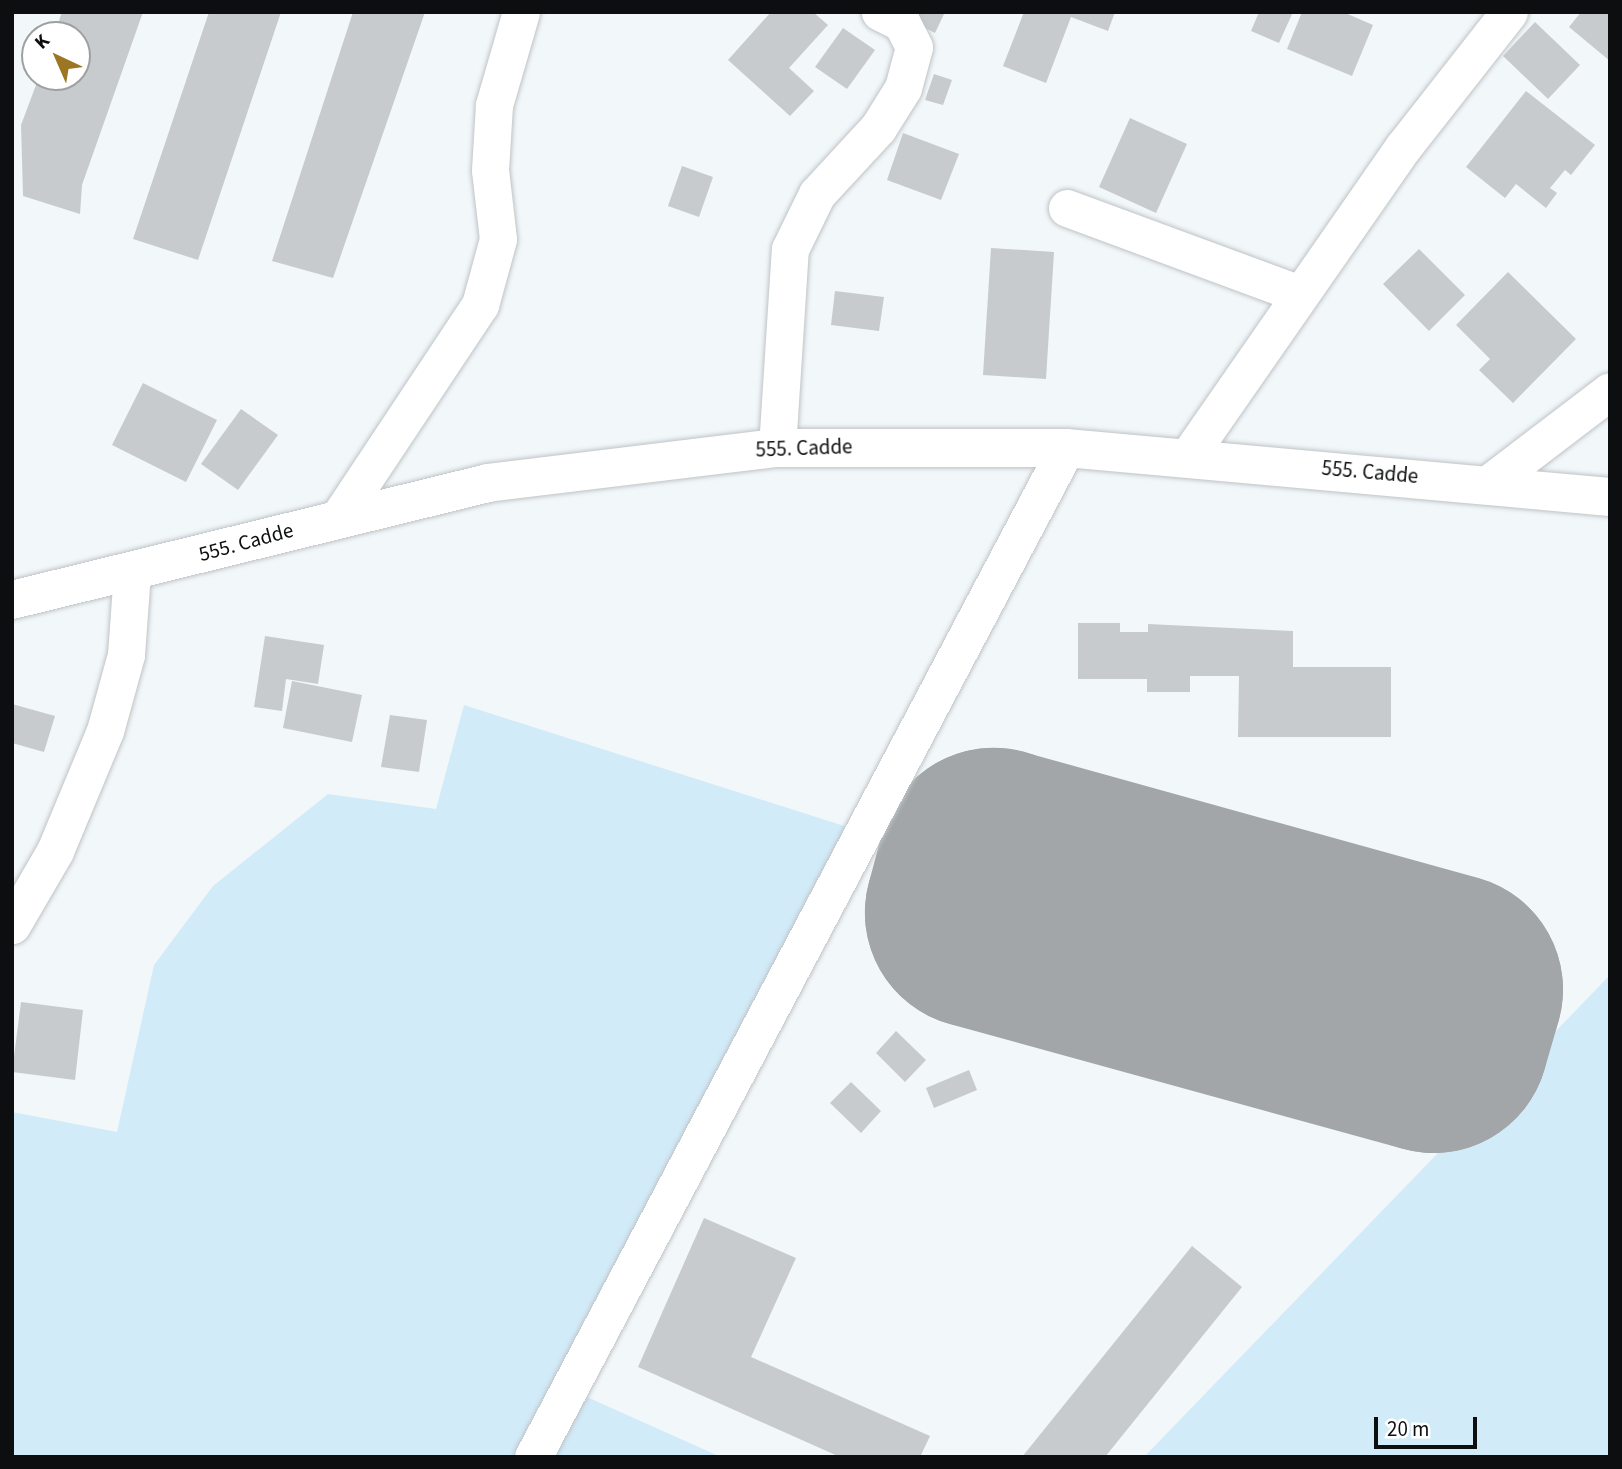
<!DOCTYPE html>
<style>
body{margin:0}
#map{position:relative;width:1622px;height:1469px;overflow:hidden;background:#f2f7fa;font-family:"Source Sans 3",sans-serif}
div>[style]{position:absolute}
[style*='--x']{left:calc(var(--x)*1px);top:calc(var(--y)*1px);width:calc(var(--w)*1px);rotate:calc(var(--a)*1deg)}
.green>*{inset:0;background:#d2ebf9}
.runway>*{height:231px;margin:-115.5px;padding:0 115.5px;transform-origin:115.5px;border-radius:115.5px;background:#a2a6a8}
.building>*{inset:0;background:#c7cbce}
.roads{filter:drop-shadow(0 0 2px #bfc3c6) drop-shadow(0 0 2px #bfc3c6)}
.minor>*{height:37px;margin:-18.5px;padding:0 18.5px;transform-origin:18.5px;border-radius:18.5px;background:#fff}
.tertiary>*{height:38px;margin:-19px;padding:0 19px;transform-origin:19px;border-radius:19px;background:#fff}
span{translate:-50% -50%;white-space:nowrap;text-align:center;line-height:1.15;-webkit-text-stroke:5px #fff;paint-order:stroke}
.street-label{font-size:21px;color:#0c0e0f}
.frame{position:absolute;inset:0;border:14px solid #0c0e0f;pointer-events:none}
.north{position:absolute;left:21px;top:21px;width:70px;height:70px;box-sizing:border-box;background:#fff;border:2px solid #9e9f9f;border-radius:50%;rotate:316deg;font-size:19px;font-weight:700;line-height:28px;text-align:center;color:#0c0e0f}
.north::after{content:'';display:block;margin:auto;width:24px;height:32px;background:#9c7622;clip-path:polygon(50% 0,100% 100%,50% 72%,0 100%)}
.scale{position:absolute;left:1374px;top:1417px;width:103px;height:32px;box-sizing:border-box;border:4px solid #0c0e0f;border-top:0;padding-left:9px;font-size:21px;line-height:24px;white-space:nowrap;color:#0c0e0f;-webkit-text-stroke:5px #fff;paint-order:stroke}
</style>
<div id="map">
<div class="green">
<div style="clip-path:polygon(464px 705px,863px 832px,569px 1389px,721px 1457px,12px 1457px,12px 1112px,117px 1132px,154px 965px,213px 886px,328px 794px,436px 809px)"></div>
<div style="clip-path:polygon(1610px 975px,1610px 1457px,1144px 1457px)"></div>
</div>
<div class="runway">
<div style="--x:993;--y:863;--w:471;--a:15.5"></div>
<div style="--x:1447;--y:989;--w:50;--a:106.3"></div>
<div style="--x:1433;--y:1037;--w:470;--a:-164.6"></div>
<div style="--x:980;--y:912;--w:51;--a:-75.1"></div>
</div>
<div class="building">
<div style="clip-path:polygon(62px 12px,143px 12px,82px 185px,80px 214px,23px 196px,21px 125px,39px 77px,77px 77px,77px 35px,54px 35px)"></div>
<div style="clip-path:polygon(209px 12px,281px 12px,198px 260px,133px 239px)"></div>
<div style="clip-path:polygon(353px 12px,425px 12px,333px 278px,272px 261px)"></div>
<div style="clip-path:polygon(771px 12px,813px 12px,828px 25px,789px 68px,814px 91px,790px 116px,728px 60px)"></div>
<div style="clip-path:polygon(893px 12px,945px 12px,935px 33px)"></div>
<div style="clip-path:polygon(1024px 12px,1115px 12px,1108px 31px,1071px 17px,1046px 83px,1003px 66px)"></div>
<div style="clip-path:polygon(1259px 12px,1293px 12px,1279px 43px,1251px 31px)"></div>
<div style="clip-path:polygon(1302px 12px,1343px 12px,1373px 25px,1352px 76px,1287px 49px)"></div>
<div style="clip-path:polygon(1581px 12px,1610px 12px,1610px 61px,1569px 27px)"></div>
<div style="clip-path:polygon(1535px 22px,1580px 65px,1548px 99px,1503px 56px)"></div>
<div style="clip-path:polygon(843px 28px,875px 50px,847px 89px,815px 67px)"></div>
<div style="clip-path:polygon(934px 74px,952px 80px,943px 105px,925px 100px)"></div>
<div style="clip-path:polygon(1526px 91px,1595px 145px,1571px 175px,1565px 170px,1550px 188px,1557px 193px,1546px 208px,1516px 184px,1505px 198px,1466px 167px)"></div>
<div style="clip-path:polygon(1130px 118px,1187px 144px,1156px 213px,1099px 187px)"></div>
<div style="clip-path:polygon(903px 133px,959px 154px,941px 200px,887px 180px)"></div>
<div style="clip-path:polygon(682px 166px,713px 177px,699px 217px,668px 206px)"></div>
<div style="clip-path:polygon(991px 248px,1054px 252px,1046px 379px,983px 375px)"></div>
<div style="clip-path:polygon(1419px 249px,1465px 295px,1429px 331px,1383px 284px)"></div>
<div style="clip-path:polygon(1508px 272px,1576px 339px,1513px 403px,1479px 370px,1490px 359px,1456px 325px)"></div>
<div style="clip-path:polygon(835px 291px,884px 297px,879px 331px,831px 325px)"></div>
<div style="clip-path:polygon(143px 383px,217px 420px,186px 482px,112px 445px)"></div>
<div style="clip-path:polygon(241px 409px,278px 435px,238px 490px,201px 464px)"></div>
<div style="clip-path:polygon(1078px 623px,1120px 623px,1120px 632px,1148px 632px,1148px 624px,1293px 631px,1293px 667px,1391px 667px,1391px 737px,1238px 737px,1239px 676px,1190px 676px,1190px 692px,1147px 692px,1147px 679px,1078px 679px)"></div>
<div style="clip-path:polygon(265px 636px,324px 645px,318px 684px,286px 679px,282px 711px,254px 707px)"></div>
<div style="clip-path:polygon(292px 681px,362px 695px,352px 742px,283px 728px)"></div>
<div style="clip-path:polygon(12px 704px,55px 716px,44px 752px,12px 743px)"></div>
<div style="clip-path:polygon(390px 715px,427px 720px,419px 772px,381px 767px)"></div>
<div style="clip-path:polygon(21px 1002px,83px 1010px,75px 1080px,12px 1072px)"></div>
<div style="clip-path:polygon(896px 1031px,926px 1060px,905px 1082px,876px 1053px)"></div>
<div style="clip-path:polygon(969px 1070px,977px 1090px,934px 1108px,926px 1088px)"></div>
<div style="clip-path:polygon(851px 1082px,881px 1111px,861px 1133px,830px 1103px)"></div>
<div style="clip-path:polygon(704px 1218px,796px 1258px,751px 1357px,930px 1436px,920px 1457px,840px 1457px,638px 1367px)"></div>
<div style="clip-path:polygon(1192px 1246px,1242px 1287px,1105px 1457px,1022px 1457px)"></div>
</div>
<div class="roads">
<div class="minor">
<div style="--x:1067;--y:208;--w:247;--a:20.3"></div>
<div style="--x:777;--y:448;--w:199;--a:-86.3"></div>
<div style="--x:790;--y:249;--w:61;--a:-63.9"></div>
<div style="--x:817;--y:194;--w:90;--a:-47.3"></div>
<div style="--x:878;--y:128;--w:47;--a:-58"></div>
<div style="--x:903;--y:88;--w:42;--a:-75"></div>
<div style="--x:914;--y:47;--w:27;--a:-117"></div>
<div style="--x:902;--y:23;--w:25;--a:-153"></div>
<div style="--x:1189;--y:455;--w:376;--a:-55.2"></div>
<div style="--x:1404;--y:146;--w:170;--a:-51.9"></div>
<div style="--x:1488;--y:484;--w:153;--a:-37.3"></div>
<div style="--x:339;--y:517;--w:255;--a:-56.4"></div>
<div style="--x:480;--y:305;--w:68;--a:-74.7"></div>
<div style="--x:498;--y:239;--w:69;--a:-96.6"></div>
<div style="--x:490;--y:170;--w:65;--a:-86.5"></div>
<div style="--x:494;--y:105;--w:97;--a:-73.8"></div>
<div style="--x:12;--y:925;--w:86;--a:-59.8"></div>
<div style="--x:55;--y:851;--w:130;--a:-67.4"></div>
<div style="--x:105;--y:731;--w:79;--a:-74.6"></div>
<div style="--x:126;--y:655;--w:83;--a:-85.9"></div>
<div style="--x:533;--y:1457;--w:1141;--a:-62.15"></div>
</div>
<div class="tertiary">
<div style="--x:12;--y:600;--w:489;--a:-13.8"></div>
<div style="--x:487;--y:483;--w:292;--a:-6.9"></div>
<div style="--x:777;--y:448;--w:289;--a:0"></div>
<div style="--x:1066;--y:448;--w:546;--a:5.15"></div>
</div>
</div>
<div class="street-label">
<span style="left:804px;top:448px;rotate:-2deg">555. Cadde</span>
<span style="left:1370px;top:472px;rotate:5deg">555. Cadde</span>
<span style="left:246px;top:542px;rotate:-15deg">555. Cadde</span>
</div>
<div class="frame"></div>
<div class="north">K</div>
<div class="scale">20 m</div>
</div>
